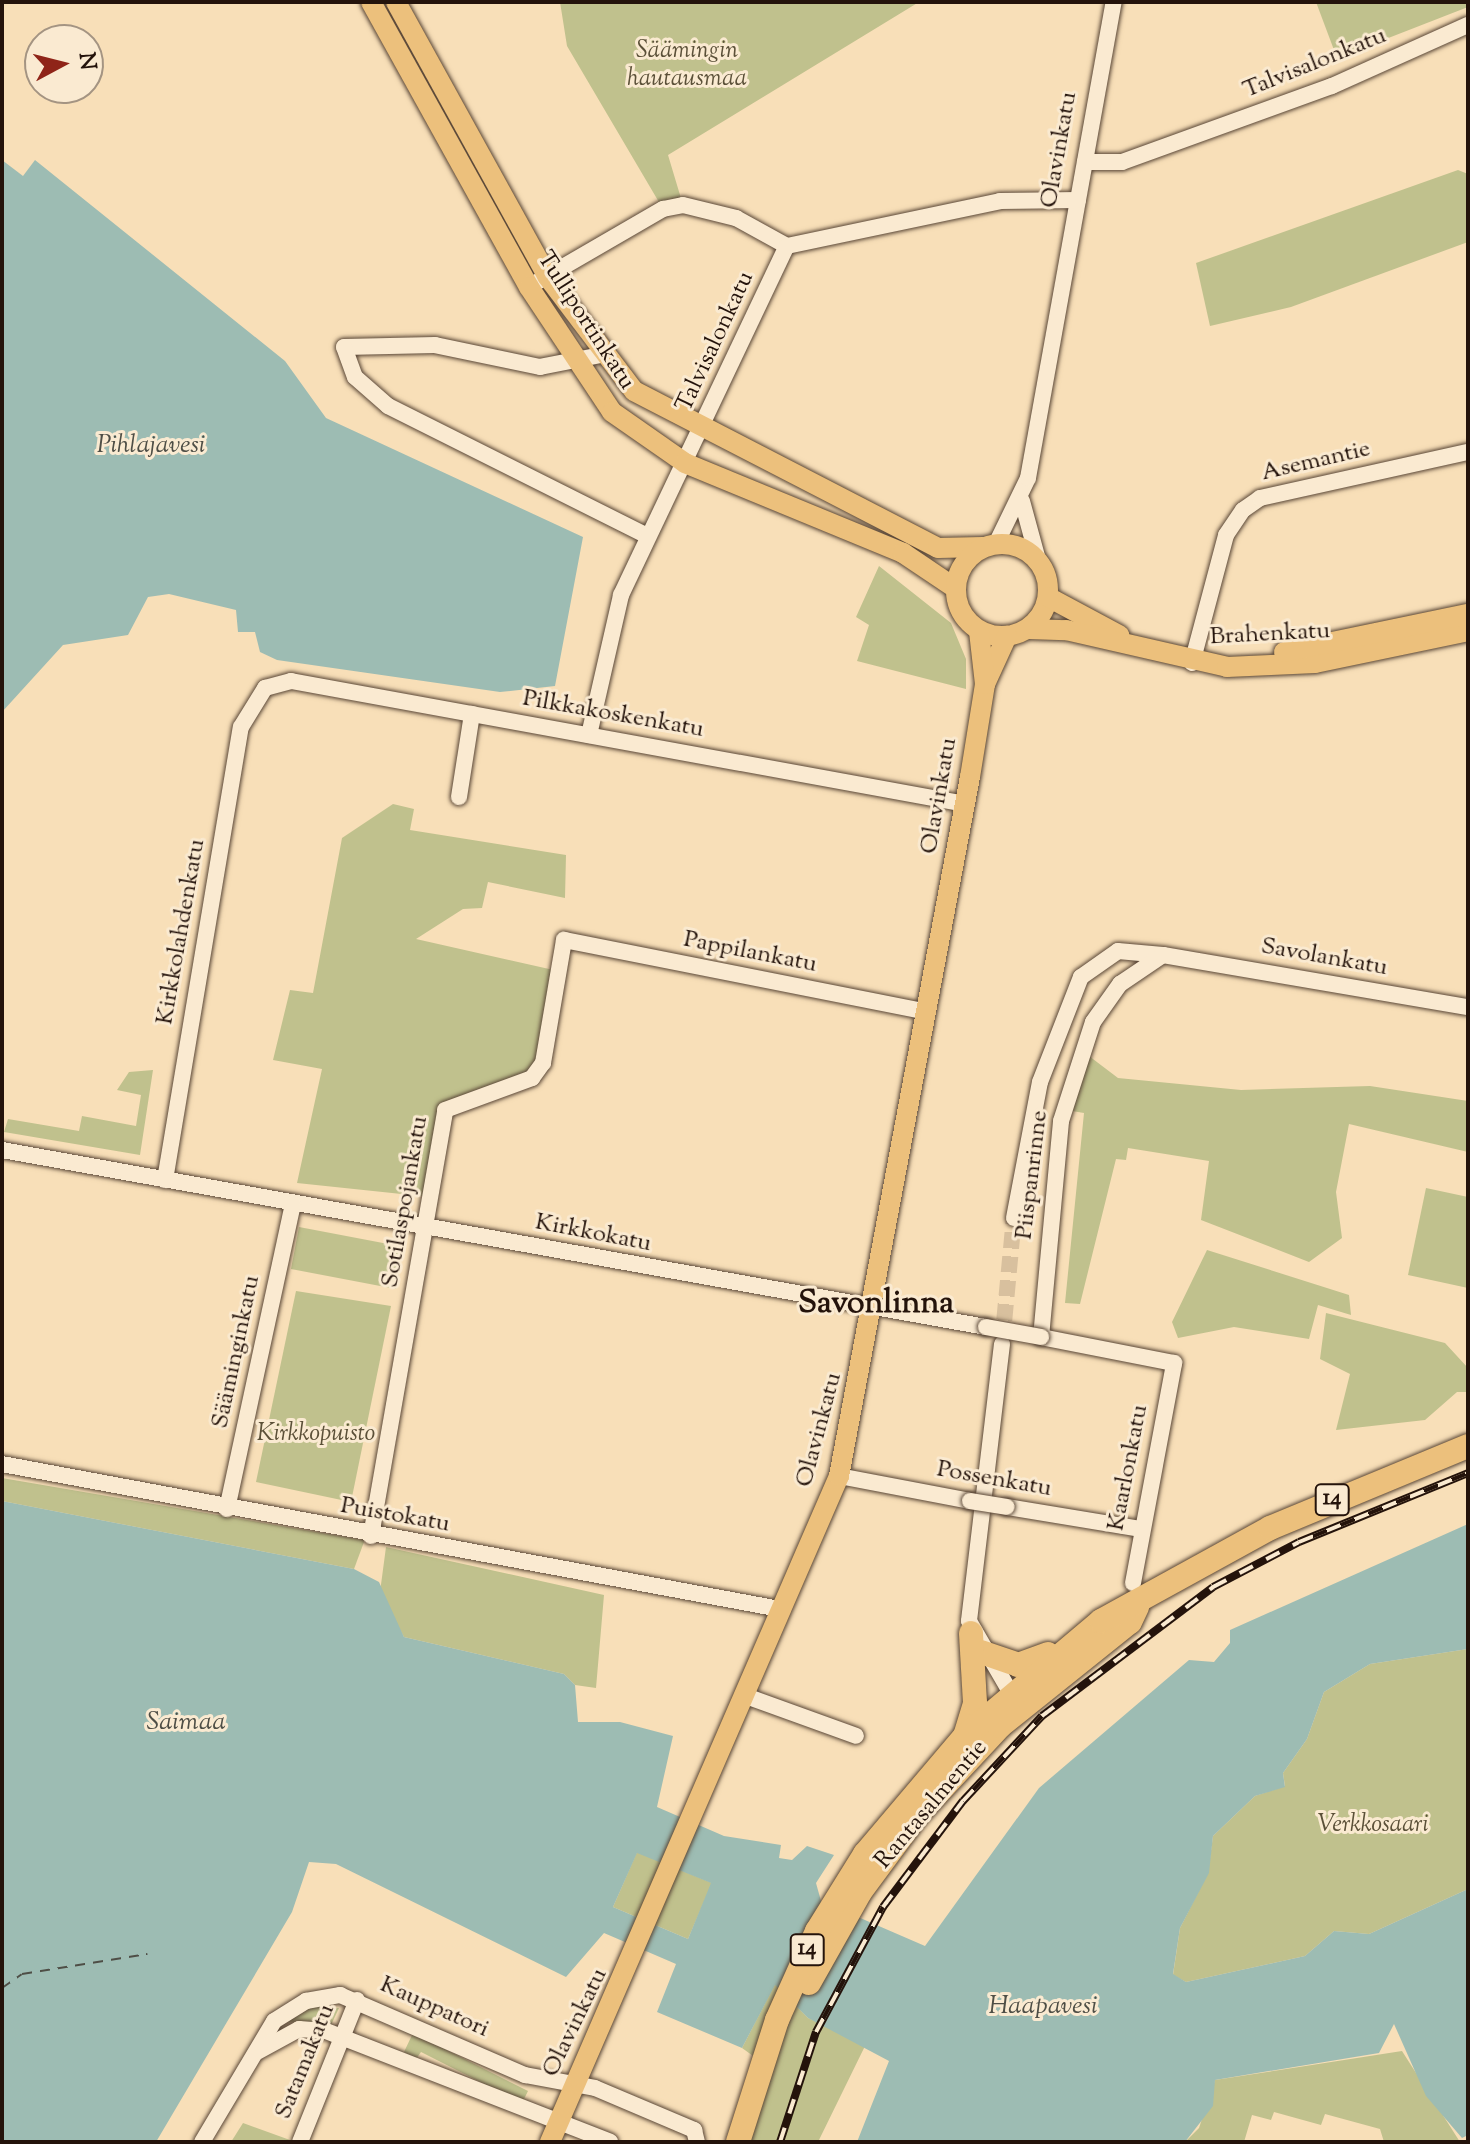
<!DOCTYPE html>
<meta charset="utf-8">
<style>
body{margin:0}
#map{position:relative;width:1470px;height:2144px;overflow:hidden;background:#f8dfb8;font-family:"Sorts Mill Goudy",serif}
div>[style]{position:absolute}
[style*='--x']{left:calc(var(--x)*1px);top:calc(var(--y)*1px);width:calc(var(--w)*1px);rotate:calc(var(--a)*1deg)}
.green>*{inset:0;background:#c0c18d}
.water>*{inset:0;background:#9dbcb3}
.ferry>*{height:2px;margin-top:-1px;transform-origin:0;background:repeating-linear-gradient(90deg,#4e4e46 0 10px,transparent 0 18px)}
.minor-tunnel>*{height:16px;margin-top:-8px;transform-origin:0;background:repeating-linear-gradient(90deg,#d8c09e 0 16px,transparent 0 24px)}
.roads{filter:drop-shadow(0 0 2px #594636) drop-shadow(0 0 2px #594636)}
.minor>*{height:16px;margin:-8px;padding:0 8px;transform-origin:8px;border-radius:8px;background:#faead1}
.major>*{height:20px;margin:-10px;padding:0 10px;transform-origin:10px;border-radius:10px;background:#ecc07c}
.major>.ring{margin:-10px;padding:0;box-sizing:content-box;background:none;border:20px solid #ecc07c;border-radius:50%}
.highway>*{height:24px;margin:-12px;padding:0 12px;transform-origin:12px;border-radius:12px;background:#ecc07c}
.rail>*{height:8px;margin-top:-4px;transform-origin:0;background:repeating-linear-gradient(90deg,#faead1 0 15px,#24130b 0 30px);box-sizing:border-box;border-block:2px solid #24130b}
.bridges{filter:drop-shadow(0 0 2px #594636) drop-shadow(0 0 2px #594636)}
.minor-bridge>*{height:16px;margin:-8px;padding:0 8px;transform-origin:8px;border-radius:8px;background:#faead1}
span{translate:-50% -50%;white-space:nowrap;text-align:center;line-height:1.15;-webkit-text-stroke:6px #faead1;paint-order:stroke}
.shield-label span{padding:2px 6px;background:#faead1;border:2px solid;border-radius:6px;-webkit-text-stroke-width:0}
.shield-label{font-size:22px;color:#24130b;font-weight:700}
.park-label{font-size:24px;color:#5b5038;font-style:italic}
.street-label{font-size:24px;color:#24130b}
.water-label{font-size:26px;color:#4e4e46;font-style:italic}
.district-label{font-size:32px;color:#24130b;font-weight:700}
.frame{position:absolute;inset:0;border:4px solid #24130b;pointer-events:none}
.north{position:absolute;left:24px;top:24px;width:80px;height:80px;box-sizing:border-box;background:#faead1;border:2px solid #a49482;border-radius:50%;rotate:83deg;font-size:22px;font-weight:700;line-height:32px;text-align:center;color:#24130b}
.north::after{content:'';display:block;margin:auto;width:28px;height:36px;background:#8f2418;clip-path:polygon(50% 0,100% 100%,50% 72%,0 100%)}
</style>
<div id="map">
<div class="green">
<div style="clip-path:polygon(560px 2px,919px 2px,668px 155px,683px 205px,663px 209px,567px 46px)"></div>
<div style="clip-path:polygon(1316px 2px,1468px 2px,1468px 7px,1337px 58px)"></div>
<div style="clip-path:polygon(1458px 170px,1468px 174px,1468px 242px,1291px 307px,1210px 326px,1196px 263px)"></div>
<div style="clip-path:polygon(879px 566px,951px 623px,966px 659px,966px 689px,857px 661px,869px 625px,856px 617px)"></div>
<div style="clip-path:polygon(393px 804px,414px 809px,410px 830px,566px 855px,565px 898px,488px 882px,482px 908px,463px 909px,416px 939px,558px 971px,532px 1078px,445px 1110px,430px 1197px,297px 1183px,322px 1069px,273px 1060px,290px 990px,313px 993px,342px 838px)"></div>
<div style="clip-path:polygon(1089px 1056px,1118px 1078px,1241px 1090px,1370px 1086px,1468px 1101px,1468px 1152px,1349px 1124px,1336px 1192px,1342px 1238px,1309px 1262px,1201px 1220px,1209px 1161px,1128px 1148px,1126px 1160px,1116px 1159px,1080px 1304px,1065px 1303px,1084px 1113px,1072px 1111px)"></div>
<div style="clip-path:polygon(153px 1070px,140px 1155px,4px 1132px,8px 1119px,79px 1131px,82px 1116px,136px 1126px,141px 1095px,117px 1090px,129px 1072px)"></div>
<div style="clip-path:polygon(1426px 1188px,1468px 1197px,1468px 1288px,1408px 1275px)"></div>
<div style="clip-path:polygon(299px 1227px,404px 1247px,396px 1289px,291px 1269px)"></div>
<div style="clip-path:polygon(1207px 1250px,1349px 1295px,1351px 1315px,1318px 1305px,1309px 1339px,1234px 1327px,1178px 1338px,1172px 1322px)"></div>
<div style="clip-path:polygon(296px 1291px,391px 1306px,351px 1502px,256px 1482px)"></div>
<div style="clip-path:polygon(1326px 1313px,1445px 1343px,1468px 1368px,1468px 1392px,1457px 1392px,1425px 1420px,1336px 1430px,1350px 1374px,1320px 1359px)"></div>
<div style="clip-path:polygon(2px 1478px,363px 1540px,364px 1542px,354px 1569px,2px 1501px)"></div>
<div style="clip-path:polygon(386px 1547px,604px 1595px,596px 1688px,575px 1685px,564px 1674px,404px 1637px,380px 1592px)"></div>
<div style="clip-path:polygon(1468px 1649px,1468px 1889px,1369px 1934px,1334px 1931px,1305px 1956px,1186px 1982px,1173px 1975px,1180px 1928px,1208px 1873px,1213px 1836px,1255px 1796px,1285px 1786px,1283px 1773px,1307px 1739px,1324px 1692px,1370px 1664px)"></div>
<div style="clip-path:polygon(637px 1852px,712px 1883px,688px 1939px,613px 1907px)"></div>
<div style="clip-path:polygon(775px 1984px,808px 2018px,866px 2044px,818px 2142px,741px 2142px,756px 2058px,742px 2048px)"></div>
<div style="clip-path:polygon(311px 2006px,339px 2008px,331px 2025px,281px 2021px)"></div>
<div style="clip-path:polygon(413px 2033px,528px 2091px,522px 2103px,421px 2052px,416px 2059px,404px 2052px)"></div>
<div style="clip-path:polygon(1402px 2051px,1460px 2142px,1384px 2142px,1380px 2129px,1325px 2114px,1321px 2125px,1274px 2112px,1271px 2120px,1252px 2115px,1244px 2142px,1185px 2142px,1199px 2128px,1215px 2080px)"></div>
<div style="clip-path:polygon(243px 2123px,290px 2140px,231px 2142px)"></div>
</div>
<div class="water">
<div style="clip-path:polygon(2px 160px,23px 176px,35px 160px,285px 361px,326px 418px,583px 537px,555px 686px,500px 692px,277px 660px,260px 652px,255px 632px,238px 632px,236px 610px,169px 594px,148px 597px,128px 635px,63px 645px,2px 712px)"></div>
<div style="clip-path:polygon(evenodd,2px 1501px,354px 1569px,379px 1582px,404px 1637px,564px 1674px,575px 1685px,578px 1722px,620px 1722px,673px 1736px,657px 1807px,724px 1836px,781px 1845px,779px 1858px,792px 1860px,807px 1846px,834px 1855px,816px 1883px,821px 1901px,925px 1946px,1039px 1788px,1189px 1660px,1214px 1662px,1230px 1643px,1230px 1630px,1468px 1524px,1468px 1649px,1370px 1664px,1324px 1692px,1307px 1739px,1283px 1773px,1285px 1787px,1255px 1796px,1213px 1836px,1209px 1873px,1180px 1928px,1173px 1974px,1186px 1982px,1305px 1956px,1334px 1931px,1369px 1934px,1468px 1889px,1468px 2135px,1462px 2138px,1426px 2096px,1394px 2024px,1379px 2053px,1215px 2080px,1213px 2106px,1185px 2142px,857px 2142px,889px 2061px,808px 2018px,775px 1985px,742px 2048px,657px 2012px,676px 1964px,604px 1933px,566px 1977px,336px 1864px,309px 1862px,292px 1912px,156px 2142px,2px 2142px,2px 1501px,637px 1853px,711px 1883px,688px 1939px,613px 1907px,637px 1853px)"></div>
</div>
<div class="ferry">
<div style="--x:2;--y:1988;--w:24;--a:-35"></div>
<div style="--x:22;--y:1974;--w:127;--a:-9.1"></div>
</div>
<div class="minor-tunnel">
<div style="--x:1002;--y:1344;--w:127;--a:-84.6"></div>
</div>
<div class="roads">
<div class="minor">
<div style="--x:1085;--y:162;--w:37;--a:0"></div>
<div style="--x:1122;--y:162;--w:223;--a:-19.9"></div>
<div style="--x:1332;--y:86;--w:149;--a:-24.2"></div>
<div style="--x:537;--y:282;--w:146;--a:-30.1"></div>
<div style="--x:663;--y:209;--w:20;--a:-11"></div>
<div style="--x:683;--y:205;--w:55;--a:13.8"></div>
<div style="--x:736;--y:218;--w:58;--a:28.8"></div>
<div style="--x:601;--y:355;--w:62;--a:168.9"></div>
<div style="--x:540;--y:367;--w:107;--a:-168.2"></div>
<div style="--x:435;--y:345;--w:91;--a:178.7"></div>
<div style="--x:344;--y:347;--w:32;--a:70"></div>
<div style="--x:355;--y:377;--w:44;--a:41.3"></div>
<div style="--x:388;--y:406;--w:291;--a:26.6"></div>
<div style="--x:1022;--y:501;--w:61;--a:74.8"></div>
<div style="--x:996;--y:544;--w:73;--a:-64.1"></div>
<div style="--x:1028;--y:478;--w:484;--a:-79.8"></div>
<div style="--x:1192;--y:663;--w:132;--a:-75.1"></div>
<div style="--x:1226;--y:535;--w:30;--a:-56"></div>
<div style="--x:1243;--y:510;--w:21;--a:-35"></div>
<div style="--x:1260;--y:498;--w:213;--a:-12.5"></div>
<div style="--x:589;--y:735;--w:144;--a:-77.1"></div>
<div style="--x:621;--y:595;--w:386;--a:-64.6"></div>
<div style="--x:787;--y:246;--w:218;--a:-11.9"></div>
<div style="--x:1000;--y:201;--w:78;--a:-0.7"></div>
<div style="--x:459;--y:797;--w:84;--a:-81.1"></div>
<div style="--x:2;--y:1150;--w:1000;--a:10.2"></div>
<div style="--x:165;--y:1180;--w:459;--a:-80.5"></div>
<div style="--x:241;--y:727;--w:46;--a:-58.4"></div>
<div style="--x:265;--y:688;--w:27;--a:-15"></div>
<div style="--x:291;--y:681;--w:685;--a:10.34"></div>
<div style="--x:1014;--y:1218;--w:138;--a:-79.2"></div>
<div style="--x:1040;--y:1082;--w:113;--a:-68.7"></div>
<div style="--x:1081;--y:977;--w:45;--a:-35.1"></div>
<div style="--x:1118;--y:951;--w:45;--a:5.1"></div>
<div style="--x:1002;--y:1344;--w:279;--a:96.8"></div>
<div style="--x:969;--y:1621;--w:94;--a:59.9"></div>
<div style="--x:2;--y:1464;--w:791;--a:10.56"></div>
<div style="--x:839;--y:1476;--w:133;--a:10.8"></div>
<div style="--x:1007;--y:1507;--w:136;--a:9.3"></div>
<div style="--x:227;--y:1509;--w:312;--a:-77.8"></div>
<div style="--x:371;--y:1536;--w:432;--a:-80.1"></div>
<div style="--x:445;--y:1110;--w:93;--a:-20.2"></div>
<div style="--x:532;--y:1078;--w:19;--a:-54"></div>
<div style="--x:543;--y:1063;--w:125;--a:-80.3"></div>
<div style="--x:564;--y:940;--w:370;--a:11.2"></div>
<div style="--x:1133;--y:1583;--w:224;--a:-79.4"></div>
<div style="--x:1174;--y:1363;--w:136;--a:-168.9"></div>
<div style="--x:1041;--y:1337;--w:217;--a:-84.7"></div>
<div style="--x:1061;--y:1121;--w:104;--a:-72.1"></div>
<div style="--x:1093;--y:1022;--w:47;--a:-54.6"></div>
<div style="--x:1120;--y:984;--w:52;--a:-34"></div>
<div style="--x:1163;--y:955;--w:309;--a:9.7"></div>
<div style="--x:743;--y:1695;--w:120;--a:19.9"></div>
<div style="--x:257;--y:2052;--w:48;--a:-28.7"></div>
<div style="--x:299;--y:2029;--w:27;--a:4"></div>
<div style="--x:326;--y:2031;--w:305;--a:21.3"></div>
<div style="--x:202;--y:2142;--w:141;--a:-59.2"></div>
<div style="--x:274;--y:2021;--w:38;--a:-32"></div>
<div style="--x:306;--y:2001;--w:35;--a:-10"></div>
<div style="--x:340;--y:1995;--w:202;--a:23.4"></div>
<div style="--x:525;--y:2075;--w:71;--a:10.5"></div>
<div style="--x:595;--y:2088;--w:108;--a:23"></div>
<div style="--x:694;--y:2130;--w:12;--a:76"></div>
<div style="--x:300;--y:2142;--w:153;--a:-68.1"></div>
</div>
<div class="major">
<div style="--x:371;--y:2;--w:326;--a:61"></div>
<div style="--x:529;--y:287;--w:150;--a:56.4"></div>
<div style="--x:612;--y:412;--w:89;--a:34.9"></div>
<div style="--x:685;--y:463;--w:236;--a:22.4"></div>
<div style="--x:903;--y:553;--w:63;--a:33.9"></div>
<div style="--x:396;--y:2;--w:313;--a:61.1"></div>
<div style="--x:547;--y:276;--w:144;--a:52.9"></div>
<div style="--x:634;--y:391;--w:342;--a:27.3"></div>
<div style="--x:938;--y:548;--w:45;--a:-1.3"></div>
<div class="ring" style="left:956px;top:544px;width:72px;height:72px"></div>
<div style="--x:1048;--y:597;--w:81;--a:28.2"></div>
<div style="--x:1029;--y:629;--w:37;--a:2"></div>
<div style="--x:1066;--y:630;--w:165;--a:12.9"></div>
<div style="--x:1227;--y:667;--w:88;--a:-2.6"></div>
<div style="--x:1315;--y:663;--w:156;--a:-11.8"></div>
<div style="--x:1284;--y:652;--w:188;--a:-11.7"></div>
<div style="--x:985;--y:684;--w:53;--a:-65.4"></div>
<div style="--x:550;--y:2142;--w:726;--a:-66.54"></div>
<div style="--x:839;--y:1476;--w:711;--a:-79.39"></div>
<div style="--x:970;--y:777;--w:94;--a:-80.8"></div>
<div style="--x:985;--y:684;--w:53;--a:-96.5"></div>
</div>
<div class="highway">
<div style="--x:981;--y:1652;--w:39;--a:19"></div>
<div style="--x:1018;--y:1665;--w:32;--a:-20"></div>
<div style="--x:966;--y:1733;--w:31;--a:-73"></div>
<div style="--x:975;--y:1703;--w:70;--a:-93.3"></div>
<div style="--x:809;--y:1983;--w:104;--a:-60.7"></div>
<div style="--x:860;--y:1892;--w:96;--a:-53.5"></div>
<div style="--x:917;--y:1815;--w:122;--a:-47"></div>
<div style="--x:1000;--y:1726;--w:166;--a:-38.7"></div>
<div style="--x:1130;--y:1622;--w:17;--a:-65"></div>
<div style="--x:738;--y:2142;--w:128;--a:-72.3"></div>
<div style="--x:777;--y:2020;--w:98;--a:-65.8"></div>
<div style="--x:817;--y:1931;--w:91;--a:-58.1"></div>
<div style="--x:865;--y:1854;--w:155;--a:-49.7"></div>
<div style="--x:965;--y:1736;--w:178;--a:-40.2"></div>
<div style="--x:1101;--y:1621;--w:193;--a:-28.8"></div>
<div style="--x:1270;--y:1528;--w:214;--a:-22.5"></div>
</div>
</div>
<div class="rail">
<div style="--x:780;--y:2142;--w:116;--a:-71.9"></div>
<div style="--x:816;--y:2032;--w:142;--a:-61.8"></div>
<div style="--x:883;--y:1907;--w:133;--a:-53"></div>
<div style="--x:963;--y:1801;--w:116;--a:-47.1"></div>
<div style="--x:1042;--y:1716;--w:214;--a:-37"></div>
<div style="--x:1213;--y:1587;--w:97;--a:-27.6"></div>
<div style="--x:1299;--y:1542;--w:183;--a:-22.2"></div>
</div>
<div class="bridges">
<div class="minor-bridge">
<div style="--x:986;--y:1327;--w:56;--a:10.3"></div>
<div style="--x:970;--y:1501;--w:37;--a:9"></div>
</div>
</div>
<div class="shield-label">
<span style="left:1332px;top:1500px">14</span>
<span style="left:807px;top:1950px">14</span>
</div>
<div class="park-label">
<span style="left:687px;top:66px">Säämingin<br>hautausmaa</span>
<span style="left:316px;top:1435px">Kirkkopuisto</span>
<span style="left:1373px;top:1826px">Verkkosaari</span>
</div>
<div class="street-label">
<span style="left:1315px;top:64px;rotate:-22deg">Talvisalonkatu</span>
<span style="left:1060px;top:150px;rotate:-80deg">Olavinkatu</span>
<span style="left:585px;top:321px;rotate:57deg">Tulliportinkatu</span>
<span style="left:716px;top:342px;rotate:-65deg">Talvisalonkatu</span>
<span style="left:1316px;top:462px;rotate:-13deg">Asemantie</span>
<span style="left:1270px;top:635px;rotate:-3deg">Brahenkatu</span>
<span style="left:613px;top:715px;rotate:10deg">Pilkkakoskenkatu</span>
<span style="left:940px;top:796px;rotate:-80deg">Olavinkatu</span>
<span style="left:182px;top:932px;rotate:-80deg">Kirkkolahdenkatu</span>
<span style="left:750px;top:953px;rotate:11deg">Pappilankatu</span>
<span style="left:1324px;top:958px;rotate:10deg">Savolankatu</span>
<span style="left:1033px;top:1175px;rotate:-83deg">Piispanrinne</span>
<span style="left:406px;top:1202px;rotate:-80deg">Sotilaspojankatu</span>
<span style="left:593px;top:1234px;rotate:11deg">Kirkkokatu</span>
<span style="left:237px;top:1352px;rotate:-78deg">Sääminginkatu</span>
<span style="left:820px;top:1430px;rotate:-75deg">Olavinkatu</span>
<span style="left:1129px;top:1468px;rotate:-79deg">Kaarlonkatu</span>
<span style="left:994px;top:1480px;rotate:10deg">Possenkatu</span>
<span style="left:395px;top:1516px;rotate:10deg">Puistokatu</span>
<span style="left:932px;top:1805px;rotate:-50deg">Rantasalmentie</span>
<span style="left:434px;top:2008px;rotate:24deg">Kauppatori</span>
<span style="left:576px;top:2023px;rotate:-64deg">Olavinkatu</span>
<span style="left:306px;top:2062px;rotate:-68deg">Satamakatu</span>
</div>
<div class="water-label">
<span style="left:151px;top:446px">Pihlajavesi</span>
<span style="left:186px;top:1723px">Saimaa</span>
<span style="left:1043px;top:2007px">Haapavesi</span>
</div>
<div class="district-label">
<span style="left:876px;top:1304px">Savonlinna</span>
</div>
<div class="frame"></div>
<div class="north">N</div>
</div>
